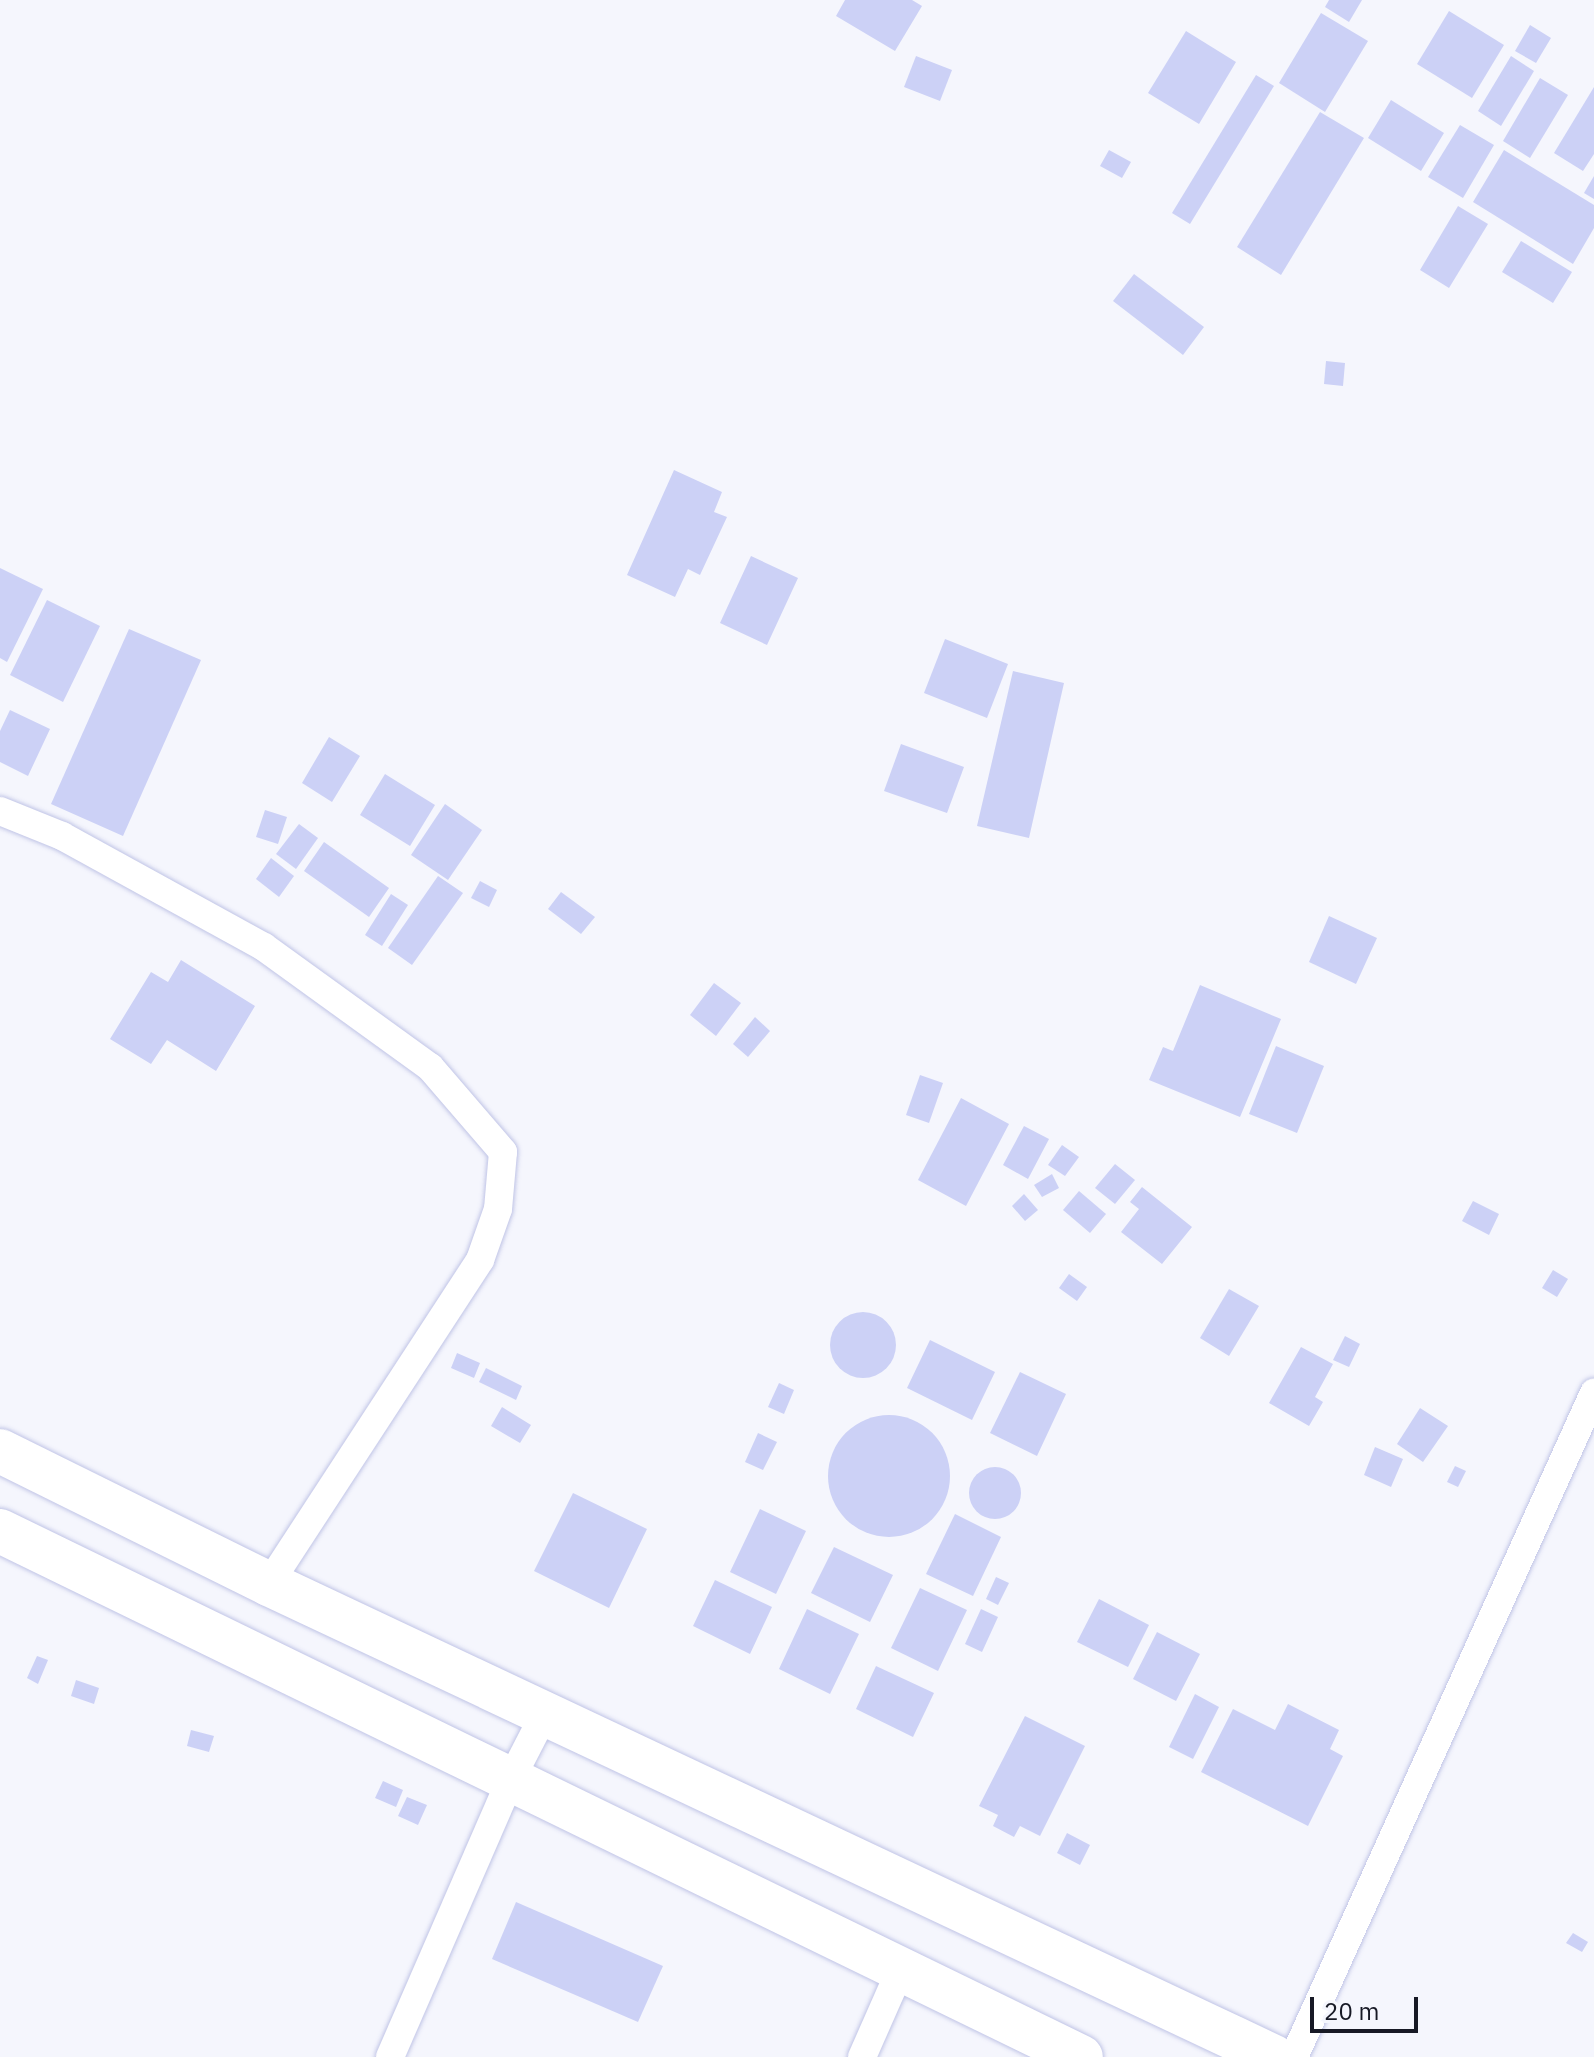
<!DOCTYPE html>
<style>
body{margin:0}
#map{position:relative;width:1594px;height:2057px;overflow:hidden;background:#f5f6fd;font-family:"IBM Plex Sans",sans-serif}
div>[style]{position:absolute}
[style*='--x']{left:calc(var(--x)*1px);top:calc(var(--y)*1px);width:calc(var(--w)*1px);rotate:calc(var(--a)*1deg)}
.building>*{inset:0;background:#ccd1f6}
.round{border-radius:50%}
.roads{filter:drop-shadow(0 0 2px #c0c4e6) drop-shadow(0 0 2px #c0c4e6)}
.street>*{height:28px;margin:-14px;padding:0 14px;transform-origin:14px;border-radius:14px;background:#fff}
.highway>*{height:44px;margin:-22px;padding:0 22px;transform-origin:22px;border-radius:22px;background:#fff}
span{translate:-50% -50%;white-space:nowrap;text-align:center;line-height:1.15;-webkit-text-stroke:8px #f5f6fd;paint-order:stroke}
.scale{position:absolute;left:1310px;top:1997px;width:108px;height:36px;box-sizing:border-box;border:4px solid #171925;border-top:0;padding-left:10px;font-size:24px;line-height:28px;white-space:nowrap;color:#171925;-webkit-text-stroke:6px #f5f6fd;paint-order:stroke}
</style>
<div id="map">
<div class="building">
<div style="clip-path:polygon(845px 0,912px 0,922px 6px,895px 51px,836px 16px)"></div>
<div style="clip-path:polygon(1329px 0,1362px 0,1349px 22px,1325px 7px)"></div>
<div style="clip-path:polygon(1449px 11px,1504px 45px,1472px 98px,1417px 64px)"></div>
<div style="clip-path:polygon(1321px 13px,1368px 41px,1325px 112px,1279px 83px)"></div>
<div style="clip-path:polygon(1530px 25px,1551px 38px,1536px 63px,1515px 51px)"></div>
<div style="clip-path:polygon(1186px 31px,1236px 62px,1199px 124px,1148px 93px)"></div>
<div style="clip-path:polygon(916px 56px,952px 70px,940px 101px,904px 87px)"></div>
<div style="clip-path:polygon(1511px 56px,1534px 71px,1501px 126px,1478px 111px)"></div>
<div style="clip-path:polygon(1256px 75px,1274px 86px,1190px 224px,1172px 213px)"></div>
<div style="clip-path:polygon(1540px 78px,1568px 95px,1530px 158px,1503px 141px)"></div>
<div style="clip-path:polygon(1594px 87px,1594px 154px,1583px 171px,1554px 153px)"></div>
<div style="clip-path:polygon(1391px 100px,1444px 133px,1421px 171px,1368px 138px)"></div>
<div style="clip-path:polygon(1320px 112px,1364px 138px,1281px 275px,1237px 247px)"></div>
<div style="clip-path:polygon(1460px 125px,1494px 145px,1463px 198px,1428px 177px)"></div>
<div style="clip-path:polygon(1109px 150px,1131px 162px,1122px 178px,1100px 166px)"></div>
<div style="clip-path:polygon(1504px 150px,1594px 205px,1594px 228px,1573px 264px,1473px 202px)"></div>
<div style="clip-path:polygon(1594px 176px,1594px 199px,1584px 193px)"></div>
<div style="clip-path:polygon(1458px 206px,1488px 224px,1449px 288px,1420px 270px)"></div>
<div style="clip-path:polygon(1521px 241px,1572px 272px,1553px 303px,1502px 272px)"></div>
<div style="clip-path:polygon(1134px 274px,1204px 327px,1183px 355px,1113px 301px)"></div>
<div style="clip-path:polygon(1326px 361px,1345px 363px,1343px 386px,1324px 384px)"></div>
<div style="clip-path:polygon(674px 470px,722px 492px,714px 512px,727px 517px,700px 575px,688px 569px,675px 597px,627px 575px)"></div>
<div style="clip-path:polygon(751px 556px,798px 578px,767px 645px,720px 623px)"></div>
<div style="clip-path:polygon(0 568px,43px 589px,7px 662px,0 658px)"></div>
<div style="clip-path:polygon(47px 600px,100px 626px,63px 702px,10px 675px)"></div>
<div style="clip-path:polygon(129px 629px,201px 660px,123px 836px,51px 804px)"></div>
<div style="clip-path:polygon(945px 639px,1008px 664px,987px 718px,924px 693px)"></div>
<div style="clip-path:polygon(1013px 671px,1064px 683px,1029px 838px,977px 826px)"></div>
<div style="clip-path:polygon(10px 710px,50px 729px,28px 776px,0 762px,0 731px)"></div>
<div style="clip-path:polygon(329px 737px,360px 756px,332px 802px,302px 783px)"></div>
<div style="clip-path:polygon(901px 744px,964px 767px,947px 813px,884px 791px)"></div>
<div style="clip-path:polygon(385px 774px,435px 805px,410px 846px,360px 815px)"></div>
<div style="clip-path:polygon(445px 804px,482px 830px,448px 880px,411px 855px)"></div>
<div style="clip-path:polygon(265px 810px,287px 817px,278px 844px,256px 837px)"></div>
<div style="clip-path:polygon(299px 824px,318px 838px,296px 869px,276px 854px)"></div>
<div style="clip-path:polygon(324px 842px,389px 888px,369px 917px,304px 871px)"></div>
<div style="clip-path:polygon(271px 858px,294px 876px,279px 897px,256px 879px)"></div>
<div style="clip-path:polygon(438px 876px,463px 893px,412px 965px,388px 948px)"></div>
<div style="clip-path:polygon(480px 881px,497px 890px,489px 907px,471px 898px)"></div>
<div style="clip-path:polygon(561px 892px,595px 917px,581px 934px,548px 909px)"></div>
<div style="clip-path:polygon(391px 894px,408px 905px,382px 946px,365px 935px)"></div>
<div style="clip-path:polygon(1329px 916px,1377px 938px,1356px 984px,1309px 962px)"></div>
<div style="clip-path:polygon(181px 960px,255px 1006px,216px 1071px,167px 1040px,151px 1064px,110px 1039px,151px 972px,168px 982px)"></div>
<div style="clip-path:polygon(714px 983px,741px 1003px,716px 1036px,690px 1015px)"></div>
<div style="clip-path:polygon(1200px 985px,1281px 1019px,1240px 1117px,1149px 1080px,1163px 1047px,1173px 1051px)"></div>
<div style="clip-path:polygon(755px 1017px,770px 1031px,748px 1057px,733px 1044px)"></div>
<div style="clip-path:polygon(1276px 1046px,1324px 1066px,1297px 1133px,1249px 1114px)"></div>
<div style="clip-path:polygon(920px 1075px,943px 1083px,929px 1123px,906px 1115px)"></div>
<div style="clip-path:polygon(961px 1098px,1009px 1124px,966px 1206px,918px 1180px)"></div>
<div style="clip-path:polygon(1024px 1126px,1049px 1139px,1028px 1179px,1003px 1165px)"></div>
<div style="clip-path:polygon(1062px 1145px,1079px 1157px,1065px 1176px,1048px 1165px)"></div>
<div style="clip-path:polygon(1115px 1164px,1135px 1180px,1115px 1204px,1095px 1188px)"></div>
<div style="clip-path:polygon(1052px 1174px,1059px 1188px,1042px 1197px,1034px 1185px)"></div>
<div style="clip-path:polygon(1142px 1187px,1192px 1227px,1162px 1264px,1121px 1232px,1139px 1209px,1130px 1202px)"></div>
<div style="clip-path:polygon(1079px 1191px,1106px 1214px,1090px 1233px,1063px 1210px)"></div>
<div style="clip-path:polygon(1024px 1194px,1038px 1210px,1025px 1221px,1012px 1206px)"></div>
<div style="clip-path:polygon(1473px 1201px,1499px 1214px,1489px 1235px,1462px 1221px)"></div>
<div style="clip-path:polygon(1553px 1270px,1568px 1279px,1557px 1297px,1542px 1288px)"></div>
<div style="clip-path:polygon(1069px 1274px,1087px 1287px,1077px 1301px,1059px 1288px)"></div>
<div style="clip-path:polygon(1229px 1289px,1259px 1306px,1229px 1356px,1200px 1338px)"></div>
<div class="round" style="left:830px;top:1312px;width:66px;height:66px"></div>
<div style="clip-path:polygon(1345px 1336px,1360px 1344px,1349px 1367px,1333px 1360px)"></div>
<div style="clip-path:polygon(930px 1340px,995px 1372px,972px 1420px,907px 1388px)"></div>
<div style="clip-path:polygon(1301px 1347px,1333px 1364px,1315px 1397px,1323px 1402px,1309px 1426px,1269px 1403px)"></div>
<div style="clip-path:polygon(457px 1353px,480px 1363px,474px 1378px,451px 1368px)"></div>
<div style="clip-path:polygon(486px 1368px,522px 1386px,516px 1400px,479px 1382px)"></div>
<div style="clip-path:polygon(1020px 1372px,1066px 1394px,1037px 1456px,990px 1433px)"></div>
<div style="clip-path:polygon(779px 1383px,794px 1390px,784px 1414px,768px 1407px)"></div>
<div style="clip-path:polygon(502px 1407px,531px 1425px,520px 1443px,491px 1426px)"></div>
<div style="clip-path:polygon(1420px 1408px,1448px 1426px,1423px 1462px,1397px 1444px)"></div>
<div class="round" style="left:828px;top:1415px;width:122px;height:122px"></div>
<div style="clip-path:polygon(758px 1433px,777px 1442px,763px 1470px,745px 1462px)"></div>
<div style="clip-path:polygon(1375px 1447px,1403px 1459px,1391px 1487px,1364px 1475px)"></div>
<div style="clip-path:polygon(1455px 1466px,1466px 1471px,1458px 1487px,1447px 1482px)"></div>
<div class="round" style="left:969px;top:1467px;width:52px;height:52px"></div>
<div style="clip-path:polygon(573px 1493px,647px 1529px,609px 1608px,534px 1571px)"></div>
<div style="clip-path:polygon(760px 1509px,806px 1531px,776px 1594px,730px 1572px)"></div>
<div style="clip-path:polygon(955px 1514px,1001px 1537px,973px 1596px,926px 1574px)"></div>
<div style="clip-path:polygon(834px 1547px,893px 1575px,870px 1622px,811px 1593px)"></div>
<div style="clip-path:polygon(996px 1577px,1009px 1583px,998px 1605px,986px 1599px)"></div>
<div style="clip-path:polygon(715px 1580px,772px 1607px,750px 1654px,693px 1626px)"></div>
<div style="clip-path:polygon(920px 1588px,967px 1610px,938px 1671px,891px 1648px)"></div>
<div style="clip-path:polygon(1099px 1599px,1149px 1625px,1128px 1667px,1077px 1642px)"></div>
<div style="clip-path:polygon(807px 1609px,859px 1634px,830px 1694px,779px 1669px)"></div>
<div style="clip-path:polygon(981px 1609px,998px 1617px,982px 1652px,965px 1644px)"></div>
<div style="clip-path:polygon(1157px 1632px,1200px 1654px,1176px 1701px,1133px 1679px)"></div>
<div style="clip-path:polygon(37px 1656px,48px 1660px,38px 1684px,27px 1678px)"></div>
<div style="clip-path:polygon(876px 1666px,934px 1693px,913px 1737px,856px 1709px)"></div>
<div style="clip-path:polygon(76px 1680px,99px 1688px,94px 1704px,71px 1696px)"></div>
<div style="clip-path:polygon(1195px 1694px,1219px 1707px,1193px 1759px,1169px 1747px)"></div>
<div style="clip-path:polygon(1288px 1704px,1339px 1730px,1330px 1749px,1343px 1756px,1308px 1826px,1201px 1772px,1233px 1709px,1275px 1730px)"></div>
<div style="clip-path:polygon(1025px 1716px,1085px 1746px,1040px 1836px,1020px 1826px,1014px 1837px,993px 1826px,998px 1815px,979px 1806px)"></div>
<div style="clip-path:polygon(191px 1730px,214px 1736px,209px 1752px,187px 1746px)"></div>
<div style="clip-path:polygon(383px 1781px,403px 1790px,396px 1807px,375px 1798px)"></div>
<div style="clip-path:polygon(407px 1797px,427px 1805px,418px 1825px,398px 1816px)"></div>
<div style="clip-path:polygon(1067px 1833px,1090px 1845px,1080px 1865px,1057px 1853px)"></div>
<div style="clip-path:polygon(516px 1902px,663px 1966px,638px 2022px,492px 1959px)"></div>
<div style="clip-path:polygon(1573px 1933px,1588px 1942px,1582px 1952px,1566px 1943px)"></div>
</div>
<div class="roads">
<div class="street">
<div style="--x:0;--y:811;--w:67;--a:22"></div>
<div style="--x:62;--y:836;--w:230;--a:28.8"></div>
<div style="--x:264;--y:947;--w:205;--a:35.9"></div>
<div style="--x:430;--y:1067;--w:112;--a:49.3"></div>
<div style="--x:503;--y:1152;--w:57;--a:95"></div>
<div style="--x:498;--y:1209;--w:54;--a:109.4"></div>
<div style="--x:480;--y:1260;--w:387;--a:123.1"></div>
<div style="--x:390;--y:2057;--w:299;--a:-66.5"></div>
<div style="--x:509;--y:1783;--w:79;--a:-62.8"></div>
<div style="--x:862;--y:2057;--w:94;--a:-66.2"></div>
<div style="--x:1294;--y:2057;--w:729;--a:-65.69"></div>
</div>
<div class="highway">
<div style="--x:0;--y:1451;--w:300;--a:26.3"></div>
<div style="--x:269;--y:1584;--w:1111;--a:25.2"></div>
<div style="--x:0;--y:1531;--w:1202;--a:25.95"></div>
</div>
</div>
<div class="scale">20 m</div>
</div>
